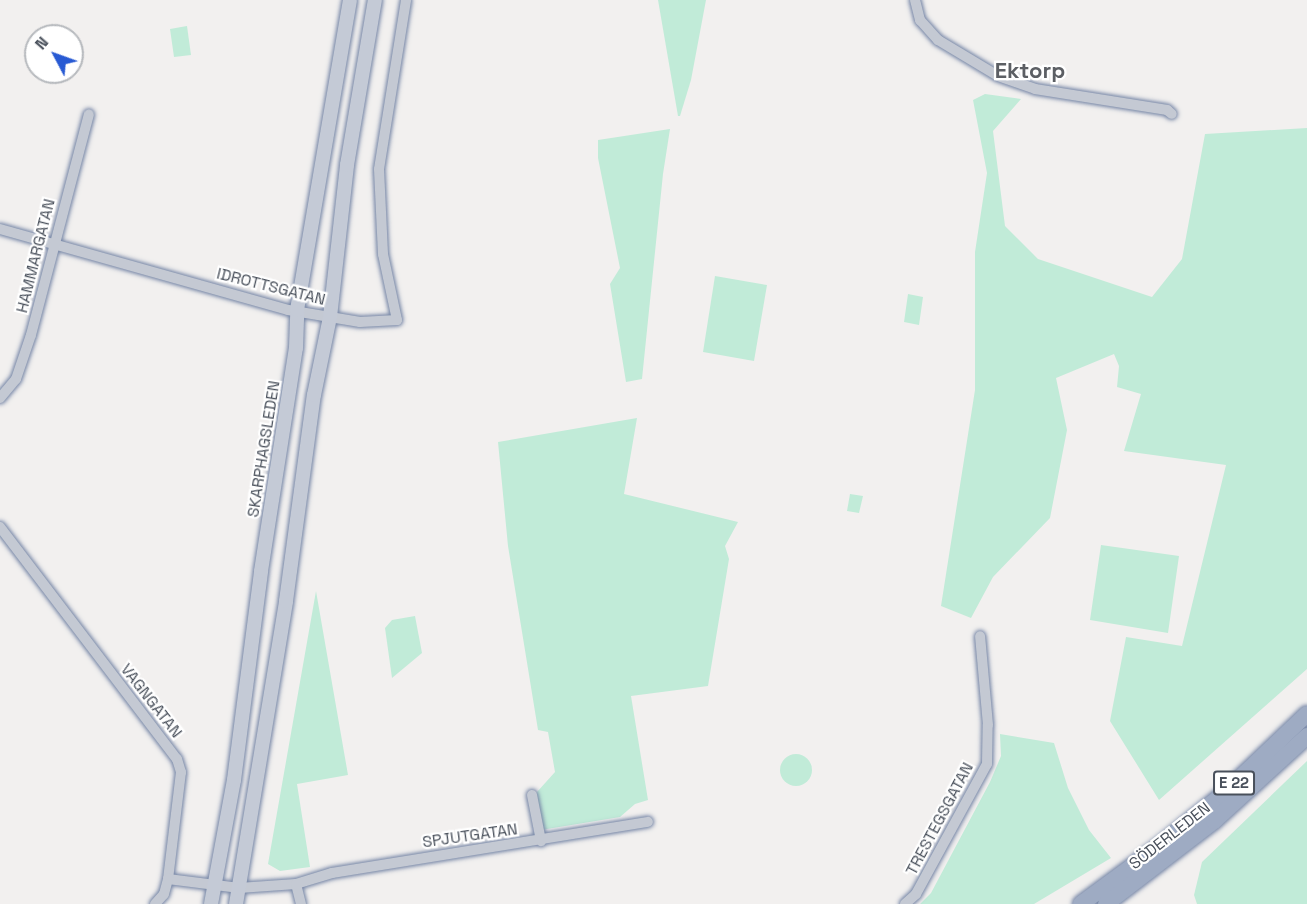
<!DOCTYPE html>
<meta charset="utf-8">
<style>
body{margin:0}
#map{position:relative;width:1307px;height:904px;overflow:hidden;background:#f2f0ef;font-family:"Space Grotesk",sans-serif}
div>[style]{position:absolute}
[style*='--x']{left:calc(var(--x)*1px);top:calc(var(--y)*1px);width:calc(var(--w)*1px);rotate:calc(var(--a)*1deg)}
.green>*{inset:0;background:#c1ebd8}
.round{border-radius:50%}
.roads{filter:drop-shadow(0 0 2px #7686a6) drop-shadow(0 0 2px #7686a6)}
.minor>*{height:10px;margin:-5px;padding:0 5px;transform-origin:5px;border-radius:5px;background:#c4c9d3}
.secondary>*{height:14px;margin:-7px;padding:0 7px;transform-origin:7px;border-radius:7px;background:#c4cad6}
.trunk>*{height:16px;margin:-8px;padding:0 8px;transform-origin:8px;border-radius:8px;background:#9eabc3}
span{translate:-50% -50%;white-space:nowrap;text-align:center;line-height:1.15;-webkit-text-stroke:4.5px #fff;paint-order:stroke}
.shield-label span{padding:2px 4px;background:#fff;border:2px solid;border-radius:4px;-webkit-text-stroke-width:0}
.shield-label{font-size:15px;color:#49505b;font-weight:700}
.street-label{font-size:16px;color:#49505b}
.district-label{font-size:22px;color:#5c5f64;font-weight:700}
.north{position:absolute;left:24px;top:24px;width:60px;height:60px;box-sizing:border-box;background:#fff;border:2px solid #b6b9bd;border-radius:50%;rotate:311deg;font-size:16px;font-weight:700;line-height:24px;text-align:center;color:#49505b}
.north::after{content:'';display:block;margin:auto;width:21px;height:27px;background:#285ad3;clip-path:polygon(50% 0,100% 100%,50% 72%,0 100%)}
</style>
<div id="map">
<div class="green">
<div style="clip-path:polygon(658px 0,706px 0,691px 80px,680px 116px,678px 116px)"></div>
<div style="clip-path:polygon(187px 26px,191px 55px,174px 57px,170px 29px)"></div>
<div style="clip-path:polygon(985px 94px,1021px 99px,993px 131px,1005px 226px,1038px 259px,1152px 297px,1182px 259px,1205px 134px,1307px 128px,1307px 669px,1159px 800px,1110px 721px,1126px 637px,1182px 646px,1226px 465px,1124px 451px,1141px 394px,1117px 387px,1119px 366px,1114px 354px,1056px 378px,1067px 430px,1050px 518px,993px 577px,971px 618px,941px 606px,975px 390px,975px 252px,987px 173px,973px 100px)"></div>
<div style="clip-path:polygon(670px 129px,663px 174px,642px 379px,626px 382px,610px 284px,620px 268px,598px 158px,598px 140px)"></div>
<div style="clip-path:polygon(715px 276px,767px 285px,754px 361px,703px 352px)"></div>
<div style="clip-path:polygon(908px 294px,923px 297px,919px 325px,904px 322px)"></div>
<div style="clip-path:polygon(637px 418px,624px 494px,738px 522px,725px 546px,729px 559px,708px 686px,631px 696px,648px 800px,635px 804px,620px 817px,541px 830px,537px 792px,555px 772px,548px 732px,538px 730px,508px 546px,498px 442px)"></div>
<div style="clip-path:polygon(850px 494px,863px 496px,859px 513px,847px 511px)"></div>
<div style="clip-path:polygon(1101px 545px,1179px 556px,1168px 633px,1090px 620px)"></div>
<div style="clip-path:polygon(316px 591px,348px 775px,297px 784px,310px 867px,280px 871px,268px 864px)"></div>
<div style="clip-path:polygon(415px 616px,422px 653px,392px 678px,385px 628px,392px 620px)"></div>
<div style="clip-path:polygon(1000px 734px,1054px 743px,1068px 788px,1089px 830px,1111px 858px,1034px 904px,920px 904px,931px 893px,990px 782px,1001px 756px)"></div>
<div class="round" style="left:780px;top:754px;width:32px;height:32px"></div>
<div style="clip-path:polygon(1307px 761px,1307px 904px,1197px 904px,1194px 895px,1202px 862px)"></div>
</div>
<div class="roads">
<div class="minor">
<div style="--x:915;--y:0;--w:21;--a:76"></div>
<div style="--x:920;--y:20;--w:27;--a:48"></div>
<div style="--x:938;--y:40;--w:70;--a:31"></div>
<div style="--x:998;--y:76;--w:39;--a:19"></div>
<div style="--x:1035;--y:89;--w:134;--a:9"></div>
<div style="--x:1167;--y:110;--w:6;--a:39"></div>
<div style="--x:0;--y:229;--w:299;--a:15.7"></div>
<div style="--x:288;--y:310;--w:73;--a:9.5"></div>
<div style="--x:360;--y:322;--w:37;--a:-3"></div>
<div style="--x:397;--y:320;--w:67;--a:-102"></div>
<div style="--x:383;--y:254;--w:85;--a:-92.7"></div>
<div style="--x:379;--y:169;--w:171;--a:-80.9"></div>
<div style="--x:0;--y:398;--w:25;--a:-50"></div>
<div style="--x:16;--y:379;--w:46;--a:-71.2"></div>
<div style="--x:31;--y:335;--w:228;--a:-75.3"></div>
<div style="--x:0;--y:527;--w:292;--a:52.7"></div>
<div style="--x:177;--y:759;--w:14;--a:73"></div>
<div style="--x:181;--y:772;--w:108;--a:96.9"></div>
<div style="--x:168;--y:879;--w:72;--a:7.2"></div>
<div style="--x:239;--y:888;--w:57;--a:-4"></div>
<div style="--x:296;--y:884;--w:21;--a:76"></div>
<div style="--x:532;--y:795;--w:47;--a:78.9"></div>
<div style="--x:296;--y:884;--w:38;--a:-17"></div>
<div style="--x:332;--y:873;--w:320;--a:-9.2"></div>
<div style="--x:155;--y:904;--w:13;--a:-48"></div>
<div style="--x:164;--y:894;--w:16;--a:-75"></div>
<div style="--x:905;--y:904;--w:15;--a:-42"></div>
<div style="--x:916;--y:894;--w:148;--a:-61.4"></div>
<div style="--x:987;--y:764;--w:39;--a:-89"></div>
<div style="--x:988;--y:725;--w:89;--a:-95.1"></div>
</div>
<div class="secondary">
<div style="--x:211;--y:904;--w:126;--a:-79.5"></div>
<div style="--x:234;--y:780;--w:211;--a:-82.6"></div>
<div style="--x:261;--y:571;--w:226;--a:-81.1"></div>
<div style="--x:296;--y:348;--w:38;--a:-88"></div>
<div style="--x:297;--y:310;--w:314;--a:-80.3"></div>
<div style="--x:236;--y:904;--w:307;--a:-80.6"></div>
<div style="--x:286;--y:601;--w:208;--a:-82.3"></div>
<div style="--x:314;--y:395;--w:80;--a:-78.4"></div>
<div style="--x:330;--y:317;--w:153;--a:-83.6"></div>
<div style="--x:347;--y:165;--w:167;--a:-80.4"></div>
</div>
<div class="trunk">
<div style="--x:1081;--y:904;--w:94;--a:-36.4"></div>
<div style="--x:1157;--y:848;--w:84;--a:-39.2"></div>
<div style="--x:1222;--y:795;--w:117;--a:-43.6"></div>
<div style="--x:1106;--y:904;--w:136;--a:-37.5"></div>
<div style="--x:1214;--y:821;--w:126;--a:-42.4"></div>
</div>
</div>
<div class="shield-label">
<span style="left:1234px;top:783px">E 22</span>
</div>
<div class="street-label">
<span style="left:36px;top:256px;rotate:-76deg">HAMMARGATAN</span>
<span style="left:271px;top:287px;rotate:14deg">IDROTTSGATAN</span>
<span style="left:264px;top:449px;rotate:-81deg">SKARPHAGSLEDEN</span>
<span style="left:151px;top:701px;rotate:52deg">VAGNGATAN</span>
<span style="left:940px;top:819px;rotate:-62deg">TRESTEGSGATAN</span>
<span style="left:470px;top:836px;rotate:-8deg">SPJUTGATAN</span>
<span style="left:1170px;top:836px;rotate:-38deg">SÖDERLEDEN</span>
</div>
<div class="district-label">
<span style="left:1030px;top:71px">Ektorp</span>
</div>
<div class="north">N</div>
</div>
